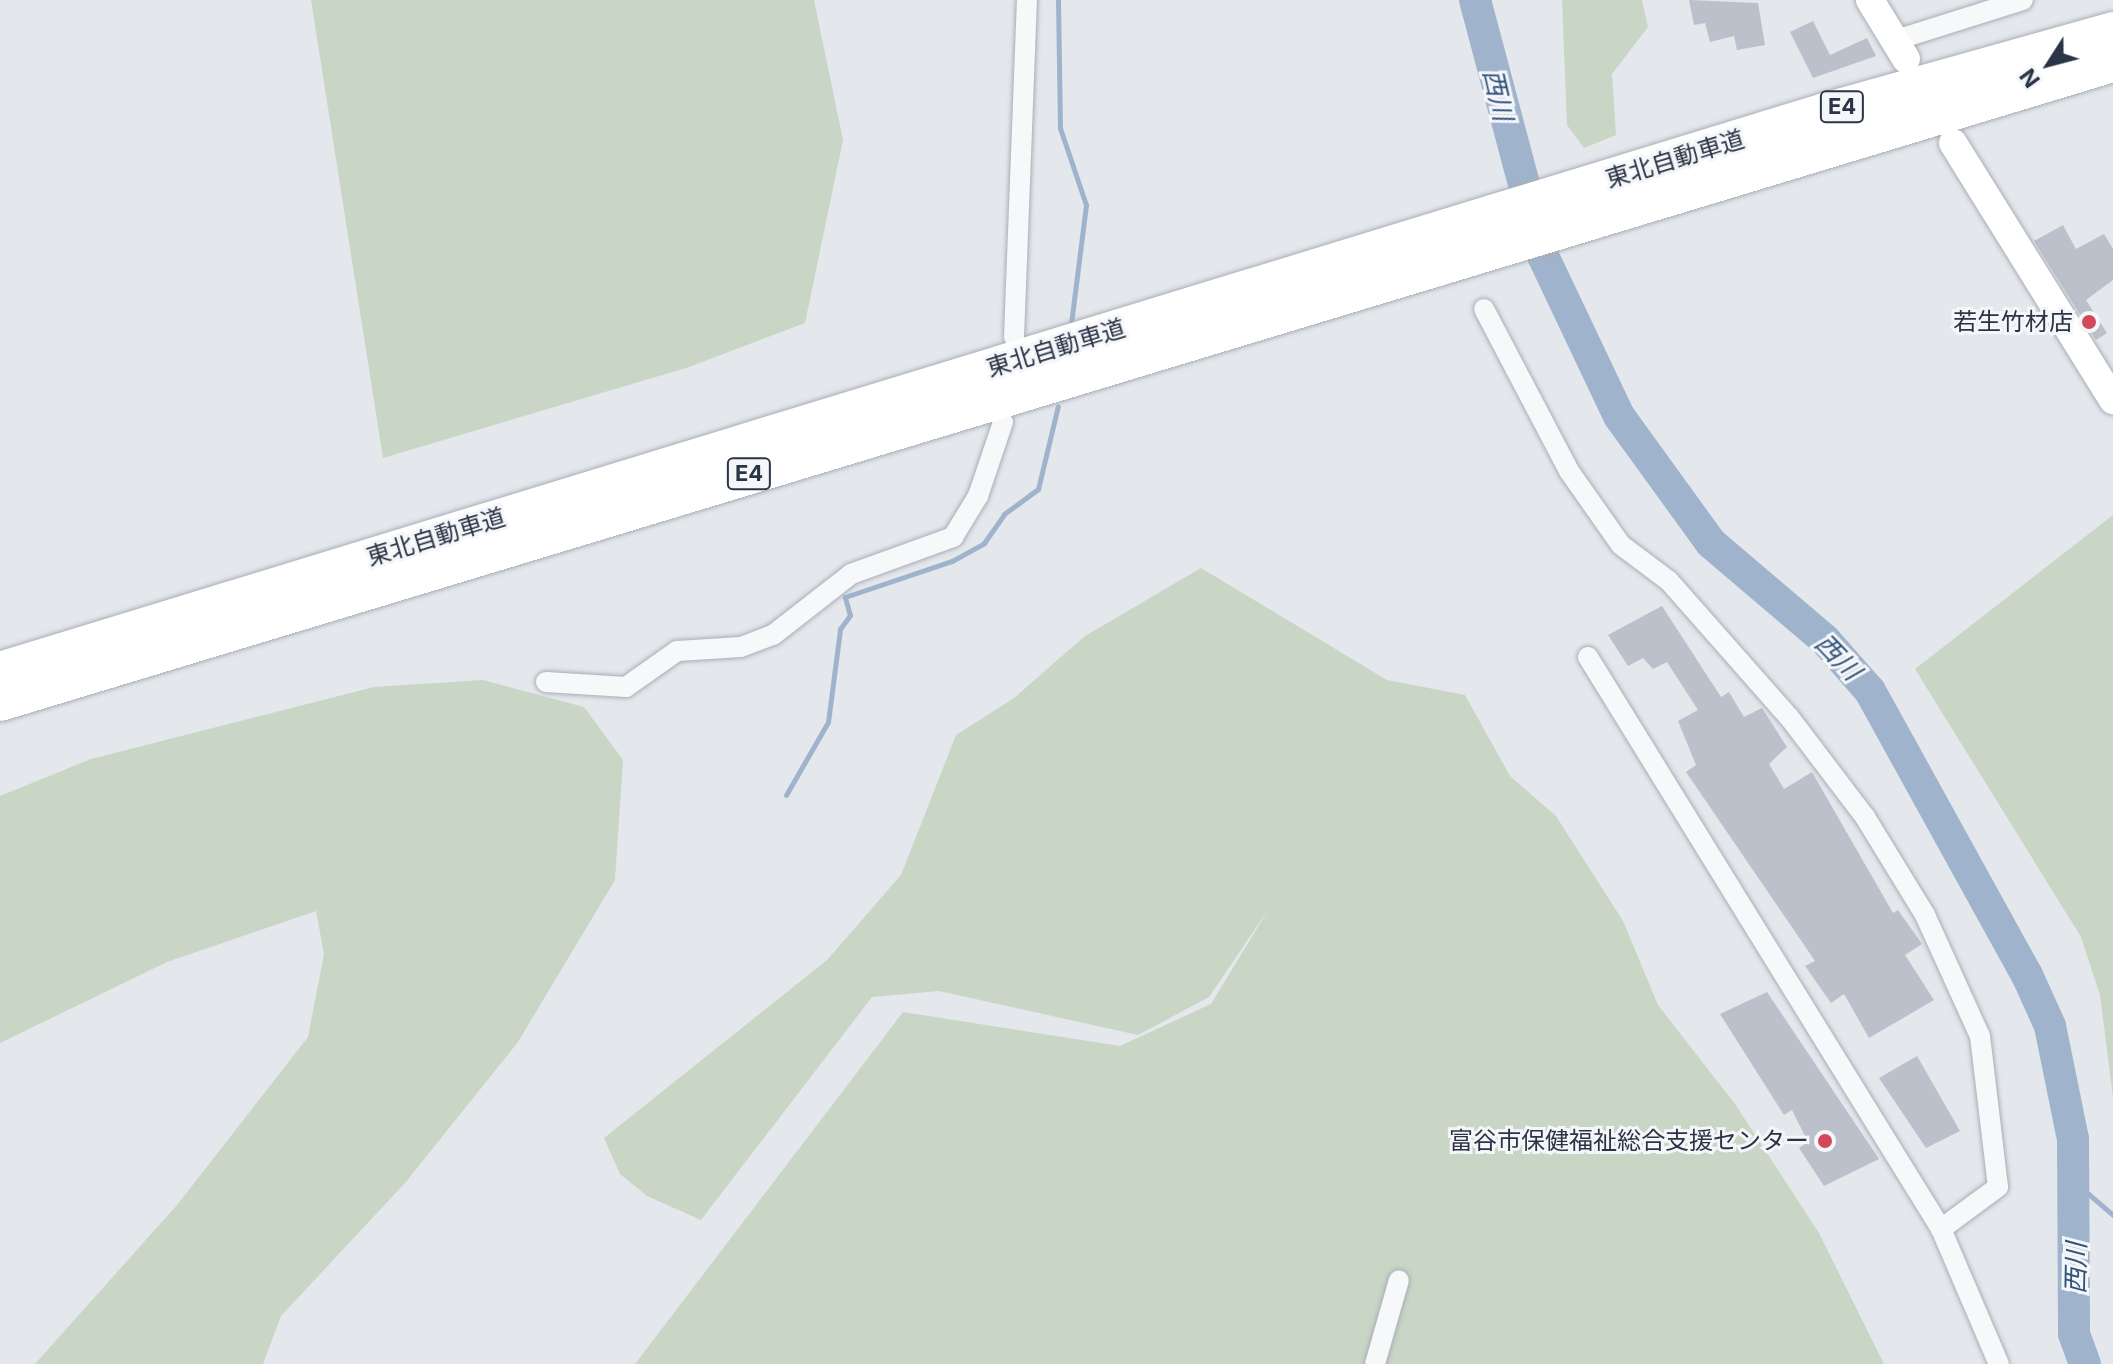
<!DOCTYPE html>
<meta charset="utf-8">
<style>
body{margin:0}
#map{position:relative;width:2113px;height:1364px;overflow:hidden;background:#e4e7ec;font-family:Inter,"Noto Sans JP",sans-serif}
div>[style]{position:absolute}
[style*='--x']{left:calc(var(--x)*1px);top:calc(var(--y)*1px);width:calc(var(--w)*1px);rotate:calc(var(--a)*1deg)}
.green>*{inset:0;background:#c9d6c5}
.stream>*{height:5px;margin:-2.5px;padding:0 2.5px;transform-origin:2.5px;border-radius:2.5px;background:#9fb4cc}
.river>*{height:32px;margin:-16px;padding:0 16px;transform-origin:16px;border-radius:16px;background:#9fb4cc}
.building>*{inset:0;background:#bbc0ca}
.roads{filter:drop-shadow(0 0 2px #a9aeb7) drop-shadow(0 0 2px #a9aeb7)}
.street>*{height:20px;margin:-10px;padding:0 10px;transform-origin:10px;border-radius:10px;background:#f7f8fa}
.secondary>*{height:28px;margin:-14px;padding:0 14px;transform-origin:14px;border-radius:14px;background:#fff}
.highway>*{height:38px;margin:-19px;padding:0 19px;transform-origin:19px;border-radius:19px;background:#fff}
.dots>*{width:22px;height:22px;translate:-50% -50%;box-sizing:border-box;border:4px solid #f4f6f9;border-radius:50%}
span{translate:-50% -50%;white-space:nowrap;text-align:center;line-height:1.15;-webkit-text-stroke:6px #f4f6f9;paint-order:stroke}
.shield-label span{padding:2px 6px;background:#f4f6f9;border:2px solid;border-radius:6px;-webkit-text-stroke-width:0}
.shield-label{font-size:22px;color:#2b3445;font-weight:700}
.street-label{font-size:24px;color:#2b3445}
.poi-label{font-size:24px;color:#2b3445}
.right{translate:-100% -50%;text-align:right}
.water-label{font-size:26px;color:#34527a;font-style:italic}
.north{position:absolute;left:2009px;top:24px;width:80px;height:80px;-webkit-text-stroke:6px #f4f6f9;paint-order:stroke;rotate:234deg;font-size:22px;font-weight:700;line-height:32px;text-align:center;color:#2b3445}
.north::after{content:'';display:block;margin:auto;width:28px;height:36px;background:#2b3445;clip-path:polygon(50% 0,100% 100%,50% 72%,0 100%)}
</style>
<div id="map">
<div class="green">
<div style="clip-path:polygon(311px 0,814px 0,843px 140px,805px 323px,686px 368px,383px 458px)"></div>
<div style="clip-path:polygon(1562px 0,1642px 0,1648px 27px,1612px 74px,1616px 135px,1584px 148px,1567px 125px)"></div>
<div style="clip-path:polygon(2113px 515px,2113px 1097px,2100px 995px,2081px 937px,1915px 669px)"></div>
<div style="clip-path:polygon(1201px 568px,1387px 680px,1465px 695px,1510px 776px,1556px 816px,1623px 921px,1658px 1005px,1735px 1104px,1819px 1233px,1884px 1364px,635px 1364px,903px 1012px,1120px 1046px,1211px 1004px,1270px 907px,1209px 997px,1138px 1035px,939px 991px,872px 997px,701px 1220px,647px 1196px,620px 1174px,604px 1138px,827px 960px,901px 875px,956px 735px,1014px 698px,1085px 636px)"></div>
<div style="clip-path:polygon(483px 680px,584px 707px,623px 760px,615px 880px,518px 1042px,405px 1183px,281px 1316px,263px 1364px,35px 1364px,177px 1205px,308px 1037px,324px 954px,316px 911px,167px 962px,0 1043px,0 796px,91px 759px,374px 687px)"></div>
</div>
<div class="stream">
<div style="--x:1058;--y:0;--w:128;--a:89.1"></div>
<div style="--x:1060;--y:128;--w:81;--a:71.3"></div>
<div style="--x:1086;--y:205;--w:120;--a:97.2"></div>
<div style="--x:786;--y:795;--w:84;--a:-60.1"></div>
<div style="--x:828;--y:722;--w:94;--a:-82.6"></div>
<div style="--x:840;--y:629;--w:17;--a:-54"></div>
<div style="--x:850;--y:615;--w:19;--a:-106"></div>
<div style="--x:845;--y:597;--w:113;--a:-18.6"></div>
<div style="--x:952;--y:561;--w:37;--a:-29"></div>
<div style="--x:984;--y:543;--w:35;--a:-55"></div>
<div style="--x:1004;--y:514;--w:42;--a:-36.3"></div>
<div style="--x:1038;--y:489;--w:85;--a:-76.5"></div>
<div style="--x:2078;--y:1185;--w:46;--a:40.6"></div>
</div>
<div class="river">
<div style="--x:1475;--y:0;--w:265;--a:75.1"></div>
<div style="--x:1543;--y:256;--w:177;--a:64.6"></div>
<div style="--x:1619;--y:416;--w:157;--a:54.1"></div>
<div style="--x:1711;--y:543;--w:150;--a:40.4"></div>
<div style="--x:1825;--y:640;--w:68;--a:48.6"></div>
<div style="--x:1870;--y:691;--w:325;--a:61.1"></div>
<div style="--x:2027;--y:975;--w:56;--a:65.7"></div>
<div style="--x:2050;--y:1026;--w:115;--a:78.5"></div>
<div style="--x:2073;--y:1139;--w:195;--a:89.7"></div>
<div style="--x:2074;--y:1334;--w:32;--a:70"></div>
</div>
<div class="building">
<div style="clip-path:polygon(1689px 0,1758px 3px,1765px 45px,1737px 50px,1734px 36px,1710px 42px,1705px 23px,1694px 25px)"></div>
<div style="clip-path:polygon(1813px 21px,1830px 55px,1867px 38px,1876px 56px,1813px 78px,1790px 32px)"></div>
<div style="clip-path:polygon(2063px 225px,2076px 249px,2104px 234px,2113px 249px,2113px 280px,2086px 300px,2107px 333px,2096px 340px,2034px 241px)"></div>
<div style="clip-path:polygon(1662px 606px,1721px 697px,1729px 692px,1744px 717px,1762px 708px,1787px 747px,1769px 764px,1784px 789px,1812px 772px,1893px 913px,1898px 910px,1922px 944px,1905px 955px,1934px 1000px,1869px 1038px,1844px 994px,1831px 1003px,1805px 966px,1815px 961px,1686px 772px,1696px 765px,1678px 721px,1698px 710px,1667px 662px,1653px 669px,1643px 658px,1628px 666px,1608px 635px)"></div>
<div style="clip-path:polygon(1767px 992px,1879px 1159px,1824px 1186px,1799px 1148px,1808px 1142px,1792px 1110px,1784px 1115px,1720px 1014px)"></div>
<div style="clip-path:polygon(1917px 1056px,1960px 1131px,1926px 1148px,1879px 1078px)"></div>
</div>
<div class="roads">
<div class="street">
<div style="--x:1896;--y:40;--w:133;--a:-17.5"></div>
<div style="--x:1484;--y:309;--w:183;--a:62.3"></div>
<div style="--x:1569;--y:471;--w:90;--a:54.9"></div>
<div style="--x:1621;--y:545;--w:60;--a:36.9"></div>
<div style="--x:1669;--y:581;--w:181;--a:48.6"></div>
<div style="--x:1789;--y:717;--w:126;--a:52.8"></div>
<div style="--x:1865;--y:817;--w:115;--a:58.5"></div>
<div style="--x:1925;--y:915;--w:133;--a:65.6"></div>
<div style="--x:1980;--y:1036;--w:152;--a:83.2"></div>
<div style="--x:1998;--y:1187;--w:71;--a:143.6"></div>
<div style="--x:1014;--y:337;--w:337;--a:-87.8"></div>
<div style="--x:1588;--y:657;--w:672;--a:58.32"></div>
<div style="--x:1941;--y:1229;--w:147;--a:66.8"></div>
<div style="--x:546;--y:682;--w:80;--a:3.6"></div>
<div style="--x:626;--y:687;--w:62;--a:-35.2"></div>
<div style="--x:677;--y:651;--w:64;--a:-3.6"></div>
<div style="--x:741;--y:647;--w:34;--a:-21"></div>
<div style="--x:773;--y:635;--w:99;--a:-38"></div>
<div style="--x:851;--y:574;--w:109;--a:-19.9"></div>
<div style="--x:953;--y:537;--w:48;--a:-58.6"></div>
<div style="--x:978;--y:496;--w:78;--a:-71.3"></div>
<div style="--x:1375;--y:1364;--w:87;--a:-74.1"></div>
</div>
<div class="secondary">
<div style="--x:1870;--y:0;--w:69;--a:58.6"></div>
<div style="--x:1953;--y:143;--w:303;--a:58.1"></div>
</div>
<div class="highway">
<div style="--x:0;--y:671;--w:1909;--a:-17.03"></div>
<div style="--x:1825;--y:112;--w:299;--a:-15.7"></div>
<div style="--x:0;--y:702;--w:2208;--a:-16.83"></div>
</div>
</div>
<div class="dots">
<div style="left:2089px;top:322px;background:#d1495b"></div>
<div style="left:1825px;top:1141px;background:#d1495b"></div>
</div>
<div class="shield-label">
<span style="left:1842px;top:107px">E4</span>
<span style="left:749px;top:474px">E4</span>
</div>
<div class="street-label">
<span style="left:1675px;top:159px;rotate:-17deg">東北自動車道</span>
<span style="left:1056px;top:348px;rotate:-17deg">東北自動車道</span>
<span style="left:436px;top:537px;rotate:-17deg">東北自動車道</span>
</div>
<div class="poi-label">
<span class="right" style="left:2073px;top:322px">若生竹材店</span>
<span class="right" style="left:1809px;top:1141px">富谷市保健福祉総合支援センター</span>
</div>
<div class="water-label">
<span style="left:1498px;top:95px;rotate:77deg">西川</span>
<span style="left:1838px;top:657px;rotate:46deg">西川</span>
<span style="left:2076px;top:1268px;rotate:-89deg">西川</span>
</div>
<div class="north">N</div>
</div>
